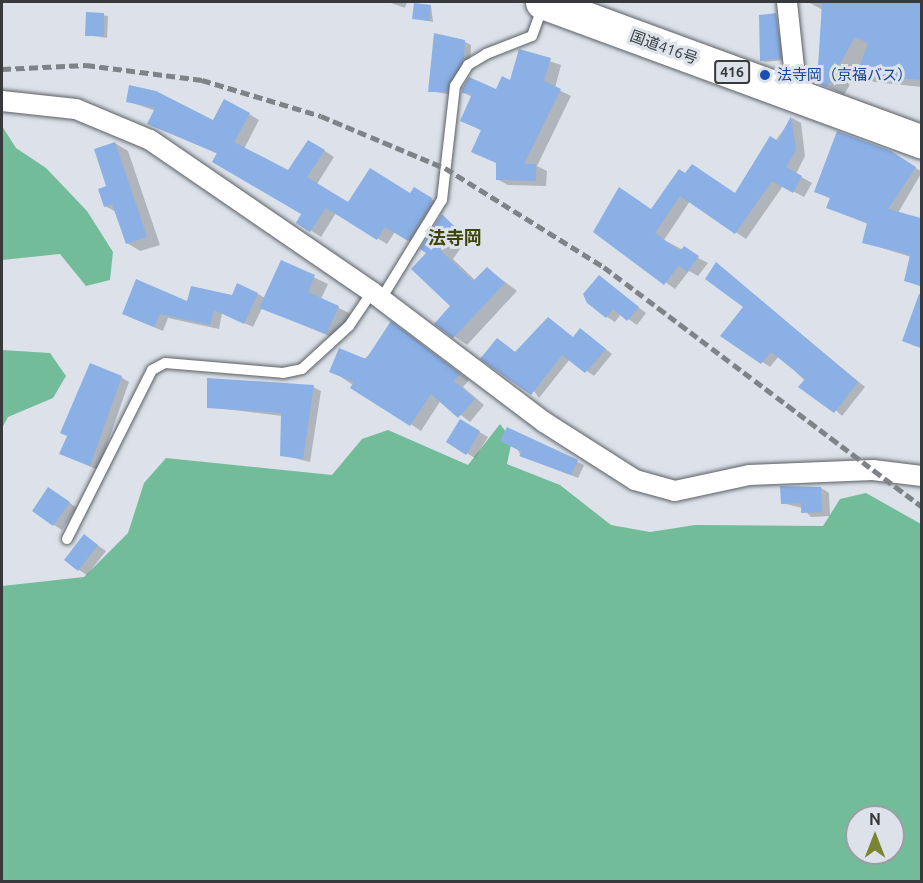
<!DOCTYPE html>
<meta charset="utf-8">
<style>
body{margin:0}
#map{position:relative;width:923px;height:883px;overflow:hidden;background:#dde2ea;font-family:Ubuntu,"Noto Sans JP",sans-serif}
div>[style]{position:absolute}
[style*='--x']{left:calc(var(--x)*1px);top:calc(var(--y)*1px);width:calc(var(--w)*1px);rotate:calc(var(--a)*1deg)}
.forest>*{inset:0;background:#73bc9a}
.shadow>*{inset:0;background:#0003}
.building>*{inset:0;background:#8bb0e6}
.roads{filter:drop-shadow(0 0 2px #5a5f65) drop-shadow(0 0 2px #5a5f65)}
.lane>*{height:10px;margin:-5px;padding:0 5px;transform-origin:5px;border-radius:5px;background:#fff}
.street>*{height:20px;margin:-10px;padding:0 10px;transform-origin:10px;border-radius:10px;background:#fff}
.highway>*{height:33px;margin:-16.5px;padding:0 16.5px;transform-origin:16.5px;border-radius:16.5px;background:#fff}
.rail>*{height:4.5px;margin-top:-2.25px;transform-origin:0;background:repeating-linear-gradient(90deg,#7f8287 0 9px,transparent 0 13.5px)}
.dots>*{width:16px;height:16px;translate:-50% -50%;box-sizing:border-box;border:3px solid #dde2ea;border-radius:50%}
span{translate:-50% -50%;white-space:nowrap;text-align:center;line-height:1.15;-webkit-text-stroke:6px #dde2ea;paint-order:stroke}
.shield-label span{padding:2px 4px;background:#dde2ea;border:2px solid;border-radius:4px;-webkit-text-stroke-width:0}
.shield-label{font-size:14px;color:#37393c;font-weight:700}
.street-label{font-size:15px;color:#37393c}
.transit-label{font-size:15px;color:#164399}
.left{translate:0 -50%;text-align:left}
.quarter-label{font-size:18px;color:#3e4507;font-weight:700}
.frame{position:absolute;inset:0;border:3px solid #37393c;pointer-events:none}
.north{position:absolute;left:845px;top:805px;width:60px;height:60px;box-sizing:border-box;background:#dde2ea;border:2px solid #9b9ea4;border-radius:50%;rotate:0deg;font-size:16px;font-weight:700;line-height:24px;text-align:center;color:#37393c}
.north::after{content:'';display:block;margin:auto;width:21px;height:27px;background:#7a8431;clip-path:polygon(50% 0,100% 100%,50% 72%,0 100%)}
</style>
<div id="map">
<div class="forest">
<div style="clip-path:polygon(2px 126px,16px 148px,46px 168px,87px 211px,113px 252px,110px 280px,86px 286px,60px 254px,2px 260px)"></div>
<div style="clip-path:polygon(2px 350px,50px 353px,66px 376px,53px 398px,8px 417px,2px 428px)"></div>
<div style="clip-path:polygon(evenodd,500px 424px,512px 440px,507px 464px,560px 485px,611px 525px,650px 532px,695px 525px,823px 526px,840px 499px,866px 493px,921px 524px,921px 881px,2px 881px,2px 586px,84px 577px,128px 533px,144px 483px,166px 458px,332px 475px,362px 439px,388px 430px,468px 465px,500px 424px,857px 817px,893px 817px,893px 853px,857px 853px,857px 817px)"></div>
</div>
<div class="shadow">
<div style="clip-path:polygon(388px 2px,407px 2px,405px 8px)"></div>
<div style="clip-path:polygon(808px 2px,922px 2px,922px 87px,874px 82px,857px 72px,844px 95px,818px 82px,823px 10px)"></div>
<div style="clip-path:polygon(431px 6px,433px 22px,413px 18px)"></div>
<div style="clip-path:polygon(87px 13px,108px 16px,107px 38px,87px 35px)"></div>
<div style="clip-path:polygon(776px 15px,784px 60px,765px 62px,761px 60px)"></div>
<div style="clip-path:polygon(465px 42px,471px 45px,470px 63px,453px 95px,429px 91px)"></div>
<div style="clip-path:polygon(520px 51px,561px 65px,555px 88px,571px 96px,537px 166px,547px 171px,546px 186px,508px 185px,497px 179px,498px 164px,482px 131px,462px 120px,472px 97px,464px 93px,497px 91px,510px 82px)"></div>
<div style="clip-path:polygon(127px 101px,214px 122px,249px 114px,259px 120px,244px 149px,289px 172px,319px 147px,334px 157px,317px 184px,348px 204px,411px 195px,415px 189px,441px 205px,418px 246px,395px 232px,387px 244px,336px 213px,321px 237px,298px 222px,303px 214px,218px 154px,149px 124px,156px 111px)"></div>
<div style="clip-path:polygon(792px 118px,801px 123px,805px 156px,796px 174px,812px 183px,804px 197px,783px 186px,746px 239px,690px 201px,664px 240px,708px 263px,698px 276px,689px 271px,675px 289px,595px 232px,652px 210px,686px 175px,736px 195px)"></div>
<div style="clip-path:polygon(115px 143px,128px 151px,160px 245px,140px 251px,127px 243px,116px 212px,105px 206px)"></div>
<div style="clip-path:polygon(901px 158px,922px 172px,898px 213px,922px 219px,922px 287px,905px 280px,911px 257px,863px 242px,868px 224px,828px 208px,831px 199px,816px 191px)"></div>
<div style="clip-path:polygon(442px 217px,469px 236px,453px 259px,476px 281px,487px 268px,517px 291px,467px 345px,436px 323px,452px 306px,429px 252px)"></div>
<div style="clip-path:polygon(282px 262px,328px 284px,321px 299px,351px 314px,339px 340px,262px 308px,253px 327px,222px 313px,219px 329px,168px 318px,163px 331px,132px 318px,189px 303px,258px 294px,265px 298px)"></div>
<div style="clip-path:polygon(717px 264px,865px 387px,842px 416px,779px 356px,770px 367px,723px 335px,745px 307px)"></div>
<div style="clip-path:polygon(599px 277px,646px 313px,637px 325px,621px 314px,615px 322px,607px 317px)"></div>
<div style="clip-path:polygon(916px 307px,922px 309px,922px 348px,912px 345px)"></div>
<div style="clip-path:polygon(402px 329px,469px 380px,463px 387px,484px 405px,470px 422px,441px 400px,421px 431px,341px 377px)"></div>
<div style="clip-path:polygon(581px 330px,612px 354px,594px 376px,570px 359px,539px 398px,497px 339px,516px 353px,574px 338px)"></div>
<div style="clip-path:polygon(121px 377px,129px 382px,98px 470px,61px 454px)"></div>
<div style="clip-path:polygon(313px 387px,321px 391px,310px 462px,282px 455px,282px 416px,208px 407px)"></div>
<div style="clip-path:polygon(461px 421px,488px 437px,475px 458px,448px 442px)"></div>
<div style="clip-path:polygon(507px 429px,584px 465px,578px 478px,521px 456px)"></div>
<div style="clip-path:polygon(821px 488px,829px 493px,830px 516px,811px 517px,802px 508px,782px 503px)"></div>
<div style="clip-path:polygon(57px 494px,77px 508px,62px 530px,54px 525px)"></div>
<div style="clip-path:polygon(84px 536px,106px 551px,87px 575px,79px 570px)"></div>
</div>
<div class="building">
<div style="clip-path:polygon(822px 2px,921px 2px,921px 80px,857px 74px,868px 43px,855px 37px,827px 87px,817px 83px)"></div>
<div style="clip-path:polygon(414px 3px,431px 5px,429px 21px,412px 19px)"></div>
<div style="clip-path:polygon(86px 12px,104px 13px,104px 36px,85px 36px)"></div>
<div style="clip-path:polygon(776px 13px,781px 58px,760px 61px,759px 15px)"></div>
<div style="clip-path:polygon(434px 33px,465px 40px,464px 59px,447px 92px,428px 92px)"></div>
<div style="clip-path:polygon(519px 49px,551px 58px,544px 81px,561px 89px,524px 164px,536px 164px,536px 181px,496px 180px,496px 163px,471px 152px,481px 130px,460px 121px,472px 94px,462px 93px,462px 89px,469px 77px,496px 89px,502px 76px,510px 80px)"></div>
<div style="clip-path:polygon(129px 85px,156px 91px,213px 120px,224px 99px,250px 113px,234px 142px,288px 170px,308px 140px,325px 150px,307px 177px,348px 202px,370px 168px,410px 193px,414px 187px,432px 198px,431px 204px,408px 241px,385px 227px,377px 240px,326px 208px,310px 232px,296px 223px,301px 214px,212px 162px,217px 153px,147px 124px,155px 108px,126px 102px)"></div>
<div style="clip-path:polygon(791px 116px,796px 150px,786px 167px,802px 176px,793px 193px,772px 181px,735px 234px,680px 196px,655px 233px,680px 251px,684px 246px,699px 256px,687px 272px,679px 265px,664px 285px,593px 232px,619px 187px,651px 209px,679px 169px,685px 173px,692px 164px,735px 193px,770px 136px,778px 141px)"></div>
<div style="clip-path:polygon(837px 131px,891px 151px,916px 167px,888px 209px,921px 218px,921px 286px,904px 281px,910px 255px,862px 243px,867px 223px,826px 208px,830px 198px,814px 192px)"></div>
<div style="clip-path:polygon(115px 142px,147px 237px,126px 244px,112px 204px,104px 207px,98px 189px,106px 186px,94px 149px)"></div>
<div style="clip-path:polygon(442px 214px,456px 228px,441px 251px,473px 281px,487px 267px,505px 283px,453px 338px,434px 324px,450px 306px,411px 269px,426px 253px,420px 249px)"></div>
<div style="clip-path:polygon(281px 260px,315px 275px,308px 292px,339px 306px,326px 334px,259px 308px)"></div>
<div style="clip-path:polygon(716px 262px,858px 382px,834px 413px,798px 387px,805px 379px,771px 352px,761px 364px,720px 336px,743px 307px,705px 279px)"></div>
<div style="clip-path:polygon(599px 275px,639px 307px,627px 321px,613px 309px,606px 318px,587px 303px,583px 294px)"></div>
<div style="clip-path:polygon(136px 279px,187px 301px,191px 286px,232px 295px,237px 283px,258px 293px,244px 324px,214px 310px,210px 325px,160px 314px,154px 327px,122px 314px)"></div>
<div style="clip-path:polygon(919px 294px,921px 294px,921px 348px,902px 341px)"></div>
<div style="clip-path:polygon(548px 317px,573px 337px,580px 328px,606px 349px,585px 373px,562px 355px,531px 395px,480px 359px,497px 338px,515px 352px)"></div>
<div style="clip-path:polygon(391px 321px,460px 374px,454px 381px,475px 399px,458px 418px,431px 394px,410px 426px,350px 388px,354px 382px,329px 372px,339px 348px,366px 359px)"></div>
<div style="clip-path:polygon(90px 363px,122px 376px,90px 466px,59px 454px,67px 436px,60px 433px)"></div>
<div style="clip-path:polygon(207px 378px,314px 385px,303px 459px,280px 456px,281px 413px,207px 408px)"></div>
<div style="clip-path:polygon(460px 419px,480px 431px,466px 455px,446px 442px)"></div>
<div style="clip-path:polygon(507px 427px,578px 460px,571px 475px,519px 456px,522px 452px,500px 441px)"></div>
<div style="clip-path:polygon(780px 486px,821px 487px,822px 512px,801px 513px,801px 503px,781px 504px)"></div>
<div style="clip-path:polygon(48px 487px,70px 502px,53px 526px,32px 511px)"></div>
<div style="clip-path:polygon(84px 534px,98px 545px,78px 571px,64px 560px)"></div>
</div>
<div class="roads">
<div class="lane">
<div style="--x:381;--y:299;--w:116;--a:-58.4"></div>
<div style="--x:442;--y:200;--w:115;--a:-83.5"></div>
<div style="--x:455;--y:86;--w:25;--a:-58"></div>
<div style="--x:468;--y:65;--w:21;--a:-31"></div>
<div style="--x:486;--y:54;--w:49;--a:-21.4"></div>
<div style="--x:532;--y:36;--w:33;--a:-70"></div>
<div style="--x:67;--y:539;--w:189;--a:-63.3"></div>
<div style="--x:152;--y:370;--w:15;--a:-28"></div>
<div style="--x:165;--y:363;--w:118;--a:4.8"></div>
<div style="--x:283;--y:373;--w:19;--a:-12"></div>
<div style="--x:302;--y:369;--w:64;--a:-42.5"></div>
<div style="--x:349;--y:326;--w:41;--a:-55.9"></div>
</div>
<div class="street">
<div style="--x:787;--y:2;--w:95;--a:83.9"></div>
<div style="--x:2;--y:101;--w:74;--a:6.2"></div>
<div style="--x:76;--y:109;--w:80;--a:22.7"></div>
<div style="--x:150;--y:140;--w:269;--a:34.4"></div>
<div style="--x:372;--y:292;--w:216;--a:37.1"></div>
<div style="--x:544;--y:422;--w:108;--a:32.5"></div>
<div style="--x:635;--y:480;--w:41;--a:15.4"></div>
<div style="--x:675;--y:491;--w:76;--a:-12.2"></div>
<div style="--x:749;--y:475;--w:124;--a:-2.3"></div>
<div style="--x:873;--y:470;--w:49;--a:7"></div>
</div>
<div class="highway">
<div style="--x:542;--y:2;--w:405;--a:20.2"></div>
</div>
</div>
<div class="rail">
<div style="--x:2;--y:69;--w:84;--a:-2.7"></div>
<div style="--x:86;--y:65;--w:117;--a:7.4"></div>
<div style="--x:202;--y:80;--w:124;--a:16.8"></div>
<div style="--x:321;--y:116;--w:134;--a:22.8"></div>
<div style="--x:445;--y:168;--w:187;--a:31.9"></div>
<div style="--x:604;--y:267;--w:398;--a:37"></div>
</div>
<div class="dots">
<div style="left:765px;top:75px;background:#1a4fb4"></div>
</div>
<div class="shield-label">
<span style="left:732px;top:72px">416</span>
</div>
<div class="street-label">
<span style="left:664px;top:47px;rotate:20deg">国道416号</span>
</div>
<div class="transit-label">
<span class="left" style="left:777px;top:75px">法寺岡（京福バス）</span>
</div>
<div class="quarter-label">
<span style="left:455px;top:237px">法寺岡</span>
</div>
<div class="frame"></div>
<div class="north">N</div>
</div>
